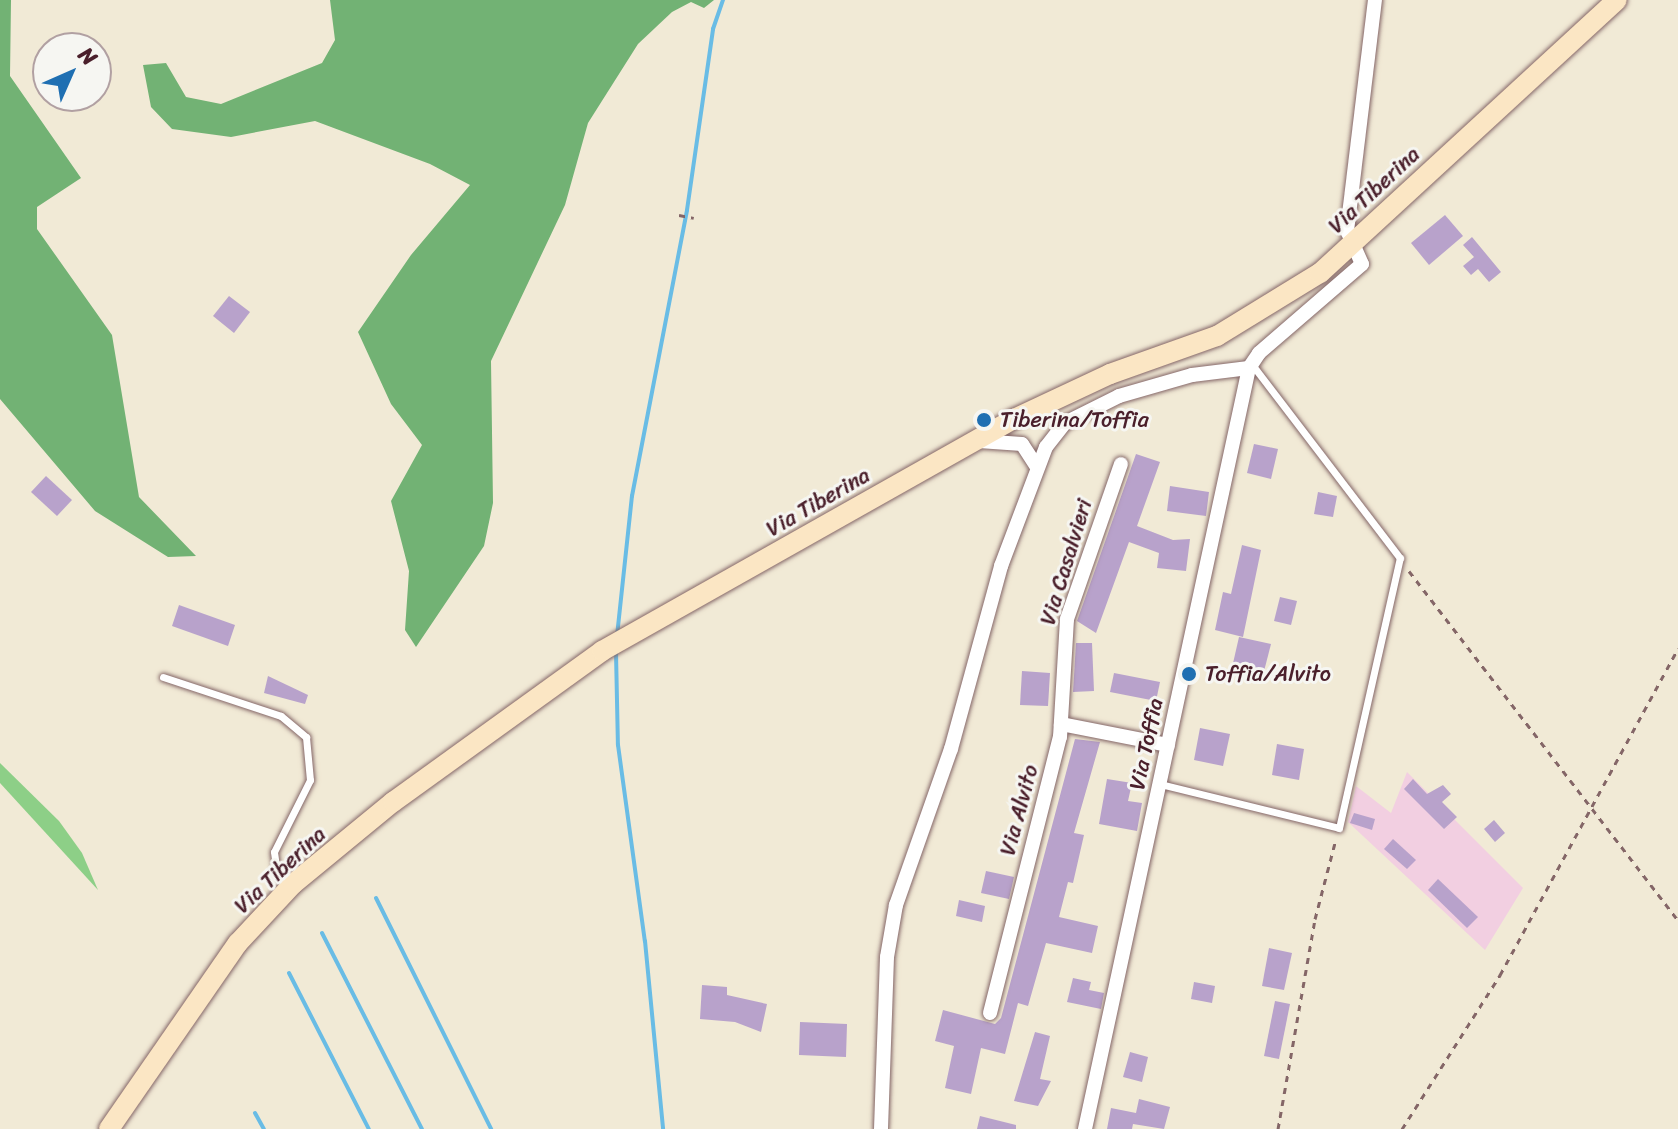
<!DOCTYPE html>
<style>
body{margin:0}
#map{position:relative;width:1678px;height:1129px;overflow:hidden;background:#f1ead6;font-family:Sriracha,sans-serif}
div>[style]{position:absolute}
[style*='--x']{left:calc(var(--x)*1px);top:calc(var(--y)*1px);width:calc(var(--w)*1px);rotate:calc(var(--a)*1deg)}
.built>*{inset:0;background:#f2cfe1}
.green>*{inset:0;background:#8dcf87}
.forest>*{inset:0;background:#72b274}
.stream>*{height:4px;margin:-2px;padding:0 2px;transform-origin:2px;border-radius:2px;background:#69bce5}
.building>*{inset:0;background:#b8a2cb}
.path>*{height:3px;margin-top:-1.5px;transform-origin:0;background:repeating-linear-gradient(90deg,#846667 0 6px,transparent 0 12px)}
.roads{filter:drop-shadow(0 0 2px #846667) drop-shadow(0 0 2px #846667)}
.service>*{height:7px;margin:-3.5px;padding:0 3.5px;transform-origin:3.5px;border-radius:3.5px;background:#fff}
.minor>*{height:14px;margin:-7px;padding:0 7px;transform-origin:7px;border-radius:7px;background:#fff}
.secondary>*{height:20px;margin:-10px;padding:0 10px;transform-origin:10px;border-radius:10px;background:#fbe6c4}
.dots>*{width:22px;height:22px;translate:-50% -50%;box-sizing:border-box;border:4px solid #f6f6f2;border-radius:50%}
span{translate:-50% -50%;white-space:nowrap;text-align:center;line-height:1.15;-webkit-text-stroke:6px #f6f6f2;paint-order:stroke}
.street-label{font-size:22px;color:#4a1f2b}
.poi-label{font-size:22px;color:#4a1f2b}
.left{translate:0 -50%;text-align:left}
.north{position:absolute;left:32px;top:32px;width:80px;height:80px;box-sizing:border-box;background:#f6f6f2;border:2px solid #b1a0a2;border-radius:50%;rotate:45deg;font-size:22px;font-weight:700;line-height:32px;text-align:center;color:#4a1f2b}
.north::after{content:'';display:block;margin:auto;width:28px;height:36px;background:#1f6fb2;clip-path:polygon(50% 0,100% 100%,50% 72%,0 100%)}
</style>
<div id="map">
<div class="built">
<div style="clip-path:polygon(1407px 772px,1523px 888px,1485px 950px,1348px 822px,1356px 786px,1391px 813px)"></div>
</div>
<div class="green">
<div style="clip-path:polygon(0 763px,59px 821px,82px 853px,98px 890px,0 783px)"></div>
</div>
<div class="forest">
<div style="clip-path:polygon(0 0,11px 0,10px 76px,81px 178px,37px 207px,37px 229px,112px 335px,139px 497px,196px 556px,168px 557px,95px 511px,0 399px)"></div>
<div style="clip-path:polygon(330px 0,714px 0,704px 8px,691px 2px,672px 12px,638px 44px,588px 123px,565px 205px,491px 361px,493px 503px,484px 546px,416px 647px,405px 630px,409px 571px,391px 501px,422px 445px,391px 404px,358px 332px,411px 255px,470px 185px,430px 164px,315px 121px,231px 137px,172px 129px,151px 107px,143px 65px,166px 63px,186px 97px,221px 104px,322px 63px,335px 40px)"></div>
</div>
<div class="stream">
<div style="--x:617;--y:636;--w:141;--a:-83.9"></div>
<div style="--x:632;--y:496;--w:291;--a:-79.1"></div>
<div style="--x:687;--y:210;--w:183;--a:-81.8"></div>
<div style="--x:713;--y:29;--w:31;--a:-71"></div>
<div style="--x:616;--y:653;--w:92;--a:88.8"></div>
<div style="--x:618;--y:745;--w:198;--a:82.2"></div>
<div style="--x:645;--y:941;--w:189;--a:84.5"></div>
<div style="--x:376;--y:898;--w:258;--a:63.5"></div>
<div style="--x:322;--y:933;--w:220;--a:63"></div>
<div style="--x:289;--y:973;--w:175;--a:62.9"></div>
<div style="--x:255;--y:1113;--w:18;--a:61"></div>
</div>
<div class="building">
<div style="clip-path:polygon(1445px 215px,1463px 236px,1429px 265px,1411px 243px)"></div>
<div style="clip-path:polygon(1472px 237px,1501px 272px,1489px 282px,1478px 269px,1471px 275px,1463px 266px,1474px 257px,1463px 245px)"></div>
<div style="clip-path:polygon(229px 296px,250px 312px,234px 333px,213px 316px)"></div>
<div style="clip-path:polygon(1254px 444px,1278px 449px,1271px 479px,1247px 473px)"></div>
<div style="clip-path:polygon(1136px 454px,1160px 462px,1137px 526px,1173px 540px,1190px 539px,1186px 571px,1157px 568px,1159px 553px,1129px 542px,1096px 633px,1077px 621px)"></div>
<div style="clip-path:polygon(46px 476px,72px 500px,57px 516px,31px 492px)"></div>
<div style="clip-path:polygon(1170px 486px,1209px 492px,1206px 516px,1167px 511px)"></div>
<div style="clip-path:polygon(1318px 492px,1337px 496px,1333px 517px,1314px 514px)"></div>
<div style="clip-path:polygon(1242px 545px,1261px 550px,1243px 637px,1215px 630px,1223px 592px,1231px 594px)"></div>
<div style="clip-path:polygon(1280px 597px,1297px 601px,1291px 625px,1274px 621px)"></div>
<div style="clip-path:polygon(179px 605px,235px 625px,228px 646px,172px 626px)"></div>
<div style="clip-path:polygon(1239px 637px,1271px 644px,1262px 679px,1231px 672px)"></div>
<div style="clip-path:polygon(1076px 643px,1092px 643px,1094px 691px,1073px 692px)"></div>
<div style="clip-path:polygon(1022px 671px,1050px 673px,1048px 706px,1020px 705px)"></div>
<div style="clip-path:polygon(1114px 673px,1160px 682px,1156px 701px,1110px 692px)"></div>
<div style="clip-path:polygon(268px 676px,308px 695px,305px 704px,264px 693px)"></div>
<div style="clip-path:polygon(1200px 728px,1230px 734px,1223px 766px,1194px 760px)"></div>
<div style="clip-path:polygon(1075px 739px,1100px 742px,1074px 833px,1084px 835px,1073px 883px,1068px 882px,1059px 917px,1098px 926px,1092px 953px,1046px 943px,1028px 1006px,1018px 1003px,1005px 1054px,981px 1048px,971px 1094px,945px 1088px,954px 1046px,935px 1041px,943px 1010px,995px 1024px,1001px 1018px)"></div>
<div style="clip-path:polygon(1277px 744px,1304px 749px,1299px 780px,1272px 775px)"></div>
<div style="clip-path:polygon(1107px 779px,1132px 783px,1128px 801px,1142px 803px,1137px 831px,1099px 824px)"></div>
<div style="clip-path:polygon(1413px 779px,1427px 794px,1443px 785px,1451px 794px,1442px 802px,1457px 817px,1444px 829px,1404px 789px)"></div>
<div style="clip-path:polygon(1354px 813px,1375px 819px,1372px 830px,1350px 823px)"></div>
<div style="clip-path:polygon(1494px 820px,1505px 833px,1495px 842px,1484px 829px)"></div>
<div style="clip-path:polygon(1393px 839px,1416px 860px,1407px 869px,1384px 849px)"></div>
<div style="clip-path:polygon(986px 871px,1014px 877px,1009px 899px,981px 893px)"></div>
<div style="clip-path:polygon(1438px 879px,1478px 917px,1467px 928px,1428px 890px)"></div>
<div style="clip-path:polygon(959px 900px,985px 906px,982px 922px,956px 916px)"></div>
<div style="clip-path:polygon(1269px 948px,1292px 953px,1284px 990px,1262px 986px)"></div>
<div style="clip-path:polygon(1073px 978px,1091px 982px,1089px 990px,1104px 993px,1101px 1009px,1067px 1002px)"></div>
<div style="clip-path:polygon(1194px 982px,1215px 986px,1212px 1003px,1191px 999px)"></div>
<div style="clip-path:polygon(702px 985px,727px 987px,727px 995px,767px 1004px,761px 1032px,735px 1022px,700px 1019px)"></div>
<div style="clip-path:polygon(1275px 1001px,1290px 1004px,1279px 1059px,1264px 1056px)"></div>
<div style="clip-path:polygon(800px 1022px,847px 1024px,846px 1057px,799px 1055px)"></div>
<div style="clip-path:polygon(1035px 1032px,1050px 1036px,1040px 1079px,1051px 1081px,1038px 1106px,1014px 1101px)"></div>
<div style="clip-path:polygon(1130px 1052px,1148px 1057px,1142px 1082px,1123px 1077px)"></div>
<div style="clip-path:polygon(1139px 1099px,1170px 1107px,1164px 1129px,1133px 1124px,1132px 1129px,1107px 1129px,1111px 1108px,1136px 1113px)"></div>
<div style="clip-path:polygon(980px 1116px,1016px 1125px,1016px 1129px,977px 1129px)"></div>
</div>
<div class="path">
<div style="--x:679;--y:215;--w:15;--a:11"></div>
<div style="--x:1409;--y:571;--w:441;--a:52.4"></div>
<div style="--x:1278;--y:1129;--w:213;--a:-80"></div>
<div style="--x:1315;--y:919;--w:83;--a:-75.3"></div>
<div style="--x:1402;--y:1129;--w:183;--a:-57.5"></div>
<div style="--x:1500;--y:975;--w:372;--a:-61.4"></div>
</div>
<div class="roads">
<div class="service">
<div style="--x:163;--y:677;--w:124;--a:18.3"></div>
<div style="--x:281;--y:716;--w:33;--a:40"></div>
<div style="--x:306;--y:737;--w:43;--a:84.7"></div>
<div style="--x:310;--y:780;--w:80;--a:116.6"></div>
<div style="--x:274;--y:852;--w:15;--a:82"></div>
<div style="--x:276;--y:867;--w:22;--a:58"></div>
<div style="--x:1160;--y:784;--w:184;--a:13.8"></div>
<div style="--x:1339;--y:828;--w:277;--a:-77.3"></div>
<div style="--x:1400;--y:558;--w:245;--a:-127.4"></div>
</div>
<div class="minor">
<div style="--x:979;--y:441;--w:43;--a:4"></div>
<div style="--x:1022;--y:444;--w:27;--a:57"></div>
<div style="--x:1061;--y:724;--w:109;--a:11.1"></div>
<div style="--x:990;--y:1013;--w:285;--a:-75.8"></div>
<div style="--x:1060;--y:737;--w:118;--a:-86.6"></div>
<div style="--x:1067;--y:619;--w:164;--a:-70.8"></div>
<div style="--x:881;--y:1129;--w:172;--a:-88"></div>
<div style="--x:887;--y:957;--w:53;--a:-80.2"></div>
<div style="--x:896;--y:905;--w:165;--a:-70.6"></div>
<div style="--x:951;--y:749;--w:190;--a:-74.7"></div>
<div style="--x:1001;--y:566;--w:127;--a:-69.3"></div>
<div style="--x:1046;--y:447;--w:31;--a:-52"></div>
<div style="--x:1065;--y:423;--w:60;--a:-26.6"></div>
<div style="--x:1119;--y:396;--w:76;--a:-16"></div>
<div style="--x:1192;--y:375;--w:57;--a:-7"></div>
<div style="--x:1085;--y:1129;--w:778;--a:-77.84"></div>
<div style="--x:1249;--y:368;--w:18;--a:-56"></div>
<div style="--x:1259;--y:353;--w:136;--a:-40.8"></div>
<div style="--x:1362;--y:264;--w:36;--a:-114"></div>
<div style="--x:1347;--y:231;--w:233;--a:-83.1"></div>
</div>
<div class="secondary">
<div style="--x:109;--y:1129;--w:226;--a:-55.3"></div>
<div style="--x:238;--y:943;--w:81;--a:-47"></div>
<div style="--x:293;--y:884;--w:129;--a:-39.4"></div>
<div style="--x:393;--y:802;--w:258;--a:-35.8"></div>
<div style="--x:602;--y:651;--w:473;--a:-29.4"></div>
<div style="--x:1014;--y:419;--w:106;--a:-25.1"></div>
<div style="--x:1110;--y:374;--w:114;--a:-19.6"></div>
<div style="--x:1217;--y:336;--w:121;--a:-31.5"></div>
<div style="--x:1320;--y:273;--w:403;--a:-42.6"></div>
</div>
</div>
<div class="dots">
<div style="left:984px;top:420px;background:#1f6fb2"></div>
<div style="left:1189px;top:674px;background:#1f6fb2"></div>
</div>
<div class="street-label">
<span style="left:1374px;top:190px;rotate:-43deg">Via Tiberina</span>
<span style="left:818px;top:502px;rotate:-30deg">Via Tiberina</span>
<span style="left:1066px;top:562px;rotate:-73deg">Via Casalvieri</span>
<span style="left:1146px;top:744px;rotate:-78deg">Via Toffia</span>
<span style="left:1019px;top:810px;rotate:-75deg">Via Alvito</span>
<span style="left:280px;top:870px;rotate:-43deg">Via Tiberina</span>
</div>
<div class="poi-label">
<span class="left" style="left:1000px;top:420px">Tiberina/Toffia</span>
<span class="left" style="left:1205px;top:674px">Toffia/Alvito</span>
</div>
<div class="north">N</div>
</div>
